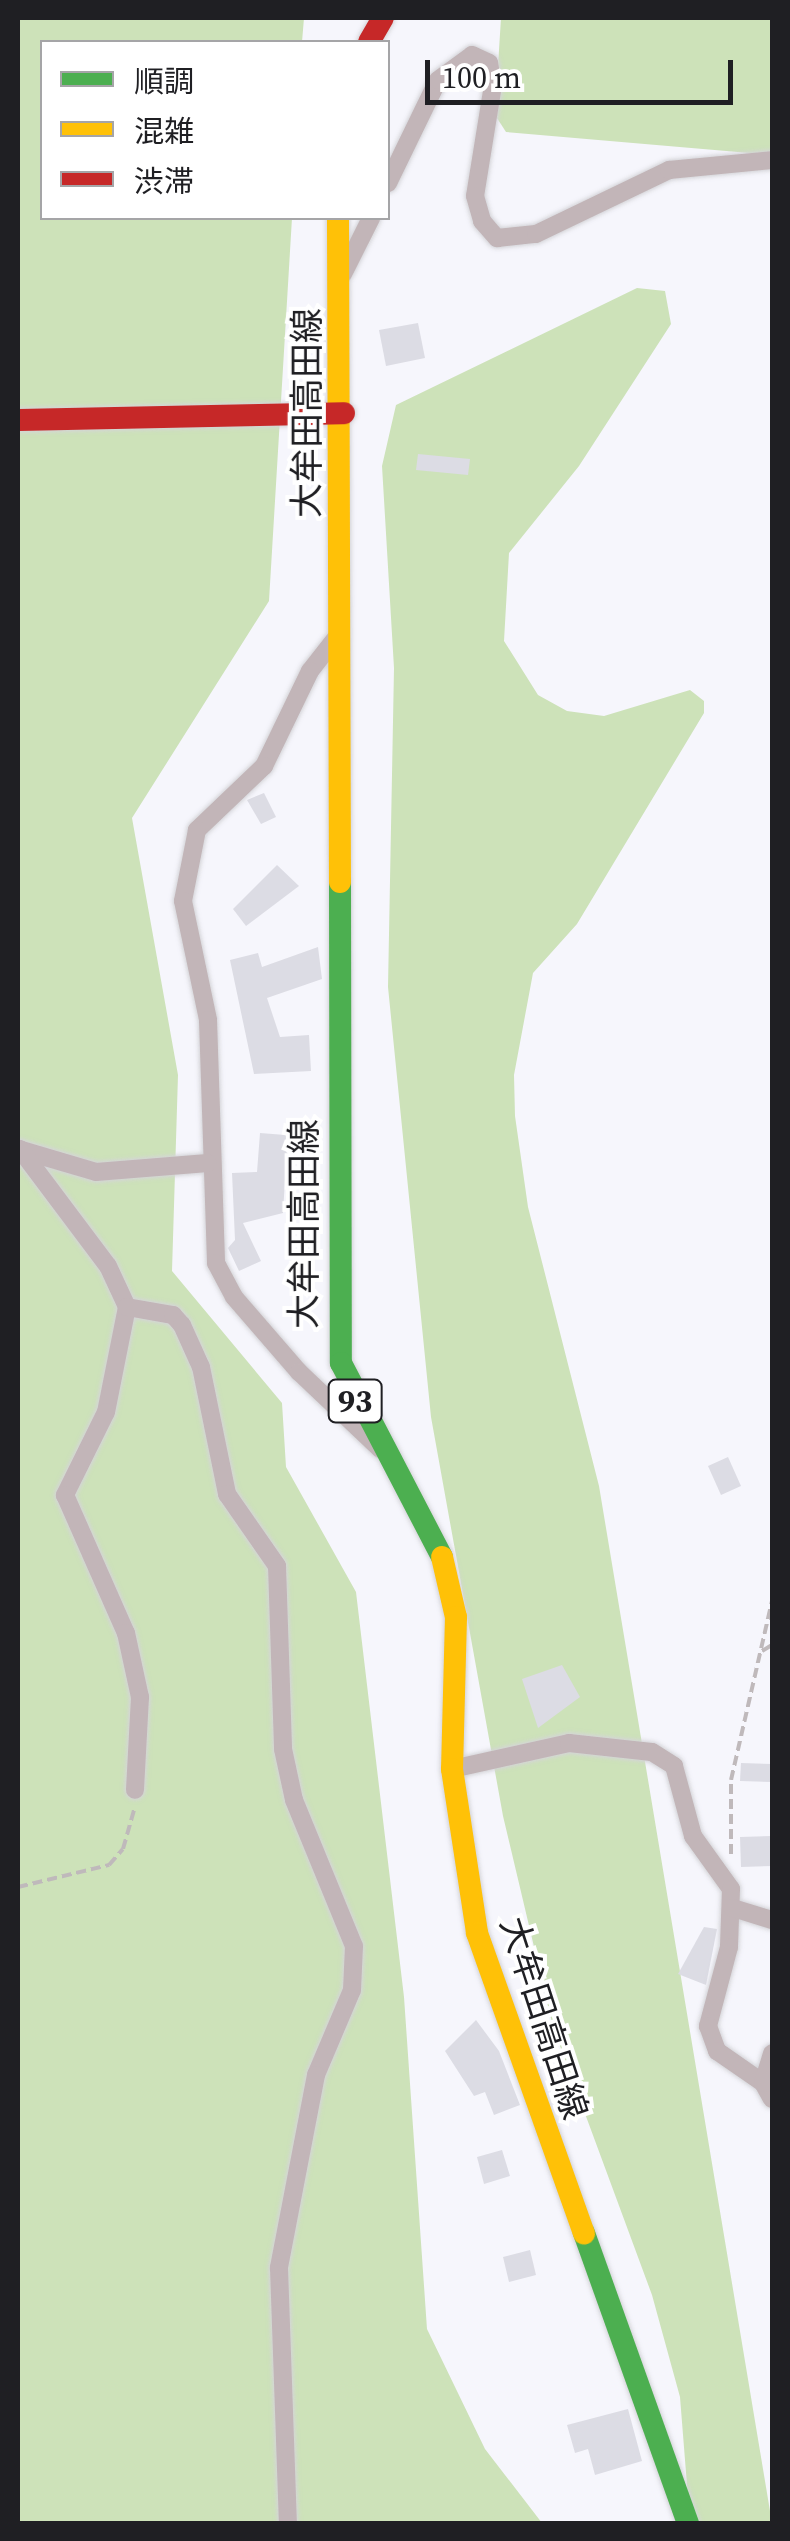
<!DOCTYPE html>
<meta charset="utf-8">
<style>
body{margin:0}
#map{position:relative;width:790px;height:2541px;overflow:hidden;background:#f6f6fc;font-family:"Source Serif 4","Noto Sans JP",serif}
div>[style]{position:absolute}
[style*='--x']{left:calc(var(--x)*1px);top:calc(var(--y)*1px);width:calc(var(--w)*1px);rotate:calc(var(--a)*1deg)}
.forest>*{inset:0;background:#cde2b9}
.building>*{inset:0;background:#dcdce4}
.path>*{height:4px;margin-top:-2px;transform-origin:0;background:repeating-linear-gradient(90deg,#bfb9bb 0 10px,transparent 0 15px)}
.roads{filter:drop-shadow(0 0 2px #d4d4d8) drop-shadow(0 0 2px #d4d4d8)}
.street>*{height:18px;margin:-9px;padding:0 9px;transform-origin:9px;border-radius:9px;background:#c2b5b8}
.fast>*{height:22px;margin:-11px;padding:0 11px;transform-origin:11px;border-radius:11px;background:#4caf50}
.slow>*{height:22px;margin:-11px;padding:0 11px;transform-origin:11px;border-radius:11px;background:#ffc107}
.jam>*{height:22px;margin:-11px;padding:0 11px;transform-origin:11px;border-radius:11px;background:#c62828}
span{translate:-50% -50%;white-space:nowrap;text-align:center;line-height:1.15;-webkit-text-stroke:8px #fff;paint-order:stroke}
.shield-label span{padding:2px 8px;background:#fff;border:2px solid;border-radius:8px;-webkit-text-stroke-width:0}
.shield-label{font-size:32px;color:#1f1f23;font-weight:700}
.street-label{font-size:35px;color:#1f1f23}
.frame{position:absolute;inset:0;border:20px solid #1f1f23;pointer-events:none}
.legend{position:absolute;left:40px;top:40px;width:350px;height:180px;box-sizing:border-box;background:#fff;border:2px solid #a5a5a7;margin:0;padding:12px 18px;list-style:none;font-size:30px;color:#1f1f23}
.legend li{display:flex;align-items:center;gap:20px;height:50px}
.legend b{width:50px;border:2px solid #a5a5a7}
.scale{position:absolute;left:425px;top:60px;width:308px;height:45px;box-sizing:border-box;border:5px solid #1f1f23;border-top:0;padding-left:12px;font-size:30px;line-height:35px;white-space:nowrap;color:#1f1f23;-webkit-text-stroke:8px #fff;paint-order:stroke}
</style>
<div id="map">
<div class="forest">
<div style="clip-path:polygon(18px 18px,304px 18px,302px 42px,42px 42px,42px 218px,292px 218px,269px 601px,132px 818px,178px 1075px,172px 1271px,282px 1403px,286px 1467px,356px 1592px,404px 1997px,427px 2329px,485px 2449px,542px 2523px,18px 2523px)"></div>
<div style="clip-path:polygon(501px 18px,772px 18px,772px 155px,506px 132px,495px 115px)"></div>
<div style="clip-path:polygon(637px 288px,665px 291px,671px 324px,579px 466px,509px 553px,504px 641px,538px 695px,567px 711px,604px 716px,690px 690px,704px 701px,704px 713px,577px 924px,533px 973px,514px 1075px,515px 1116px,528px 1207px,599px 1486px,772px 2523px,690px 2523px,680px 2397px,652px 2295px,553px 2027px,503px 1816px,431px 1417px,388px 987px,394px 668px,382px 466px,396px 405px)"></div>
</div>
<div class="building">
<div style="clip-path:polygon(418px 323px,425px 358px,386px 366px,379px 330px)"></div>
<div style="clip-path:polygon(418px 454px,470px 459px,468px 475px,416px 470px)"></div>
<div style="clip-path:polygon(264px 793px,276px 817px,261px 824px,247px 800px)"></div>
<div style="clip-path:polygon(277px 865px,299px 886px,246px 926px,233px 909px)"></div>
<div style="clip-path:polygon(318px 947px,322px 979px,267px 998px,280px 1037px,309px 1035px,311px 1071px,254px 1074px,230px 960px,258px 953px,262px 967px)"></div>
<div style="clip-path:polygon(260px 1133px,298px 1136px,295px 1164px,286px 1163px,283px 1213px,243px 1223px,261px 1261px,239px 1271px,228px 1248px,235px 1240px,232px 1173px,257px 1172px)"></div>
<div style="clip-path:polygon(728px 1457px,741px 1486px,721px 1495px,708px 1466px)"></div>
<div style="clip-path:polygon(562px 1665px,580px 1697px,538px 1728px,522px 1679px)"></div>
<div style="clip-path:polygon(741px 1763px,772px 1764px,772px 1782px,740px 1781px)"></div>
<div style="clip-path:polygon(771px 1836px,772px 1866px,741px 1867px,740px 1837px)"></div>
<div style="clip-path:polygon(704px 1927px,717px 1929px,706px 1985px,678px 1974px)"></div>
<div style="clip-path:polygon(476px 2020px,499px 2051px,520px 2105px,494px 2115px,485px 2092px,474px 2096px,445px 2051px)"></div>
<div style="clip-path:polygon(502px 2150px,510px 2176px,484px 2184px,477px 2157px)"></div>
<div style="clip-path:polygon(530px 2250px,536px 2275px,509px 2282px,503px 2257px)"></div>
<div style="clip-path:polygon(628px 2409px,642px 2461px,595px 2475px,588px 2449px,575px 2453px,567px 2425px)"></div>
</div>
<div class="path">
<div style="--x:762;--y:1651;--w:12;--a:-31"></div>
<div style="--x:731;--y:1854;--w:74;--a:-90"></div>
<div style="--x:731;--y:1780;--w:184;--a:-77.1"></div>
<div style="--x:18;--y:1887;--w:94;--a:-13.6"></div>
<div style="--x:109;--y:1865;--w:21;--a:-49"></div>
<div style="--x:123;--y:1849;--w:41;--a:-74.2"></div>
</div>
<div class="roads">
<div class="street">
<div style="--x:388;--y:183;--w:114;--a:-64.1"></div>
<div style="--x:438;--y:80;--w:42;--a:-36.3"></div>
<div style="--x:472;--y:55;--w:19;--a:25"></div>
<div style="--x:489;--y:63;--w:22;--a:80"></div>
<div style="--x:493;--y:85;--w:112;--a:99.2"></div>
<div style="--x:475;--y:196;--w:26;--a:74"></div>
<div style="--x:482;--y:221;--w:23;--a:49"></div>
<div style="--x:497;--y:238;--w:39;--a:-6"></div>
<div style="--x:536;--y:234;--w:148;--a:-25.7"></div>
<div style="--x:669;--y:170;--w:103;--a:-5.5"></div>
<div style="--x:343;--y:274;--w:63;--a:-63.4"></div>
<div style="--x:339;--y:634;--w:47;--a:128.1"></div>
<div style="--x:310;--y:671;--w:106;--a:115.8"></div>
<div style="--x:264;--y:766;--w:93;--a:136.3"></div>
<div style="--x:197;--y:830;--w:72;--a:101.2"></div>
<div style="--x:183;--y:901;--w:122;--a:78.1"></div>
<div style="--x:208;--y:1020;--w:243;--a:88.1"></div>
<div style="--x:216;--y:1263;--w:38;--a:62"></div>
<div style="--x:234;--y:1297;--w:99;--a:49.1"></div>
<div style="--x:299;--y:1372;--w:112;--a:43.5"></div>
<div style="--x:18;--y:1149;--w:81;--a:16.4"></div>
<div style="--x:96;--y:1172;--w:112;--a:-4.6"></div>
<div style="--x:20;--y:1149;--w:146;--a:53.1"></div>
<div style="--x:108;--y:1266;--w:45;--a:65.1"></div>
<div style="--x:127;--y:1307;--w:107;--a:101.3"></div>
<div style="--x:106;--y:1412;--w:93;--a:116.3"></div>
<div style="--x:65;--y:1495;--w:151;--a:66.2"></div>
<div style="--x:126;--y:1633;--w:66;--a:77.7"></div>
<div style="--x:140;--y:1697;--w:93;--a:93.1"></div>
<div style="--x:127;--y:1307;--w:47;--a:9.9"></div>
<div style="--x:173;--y:1315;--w:13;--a:48"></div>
<div style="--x:182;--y:1325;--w:46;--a:65.7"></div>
<div style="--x:201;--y:1367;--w:130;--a:78.4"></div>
<div style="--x:227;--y:1494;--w:88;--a:55.2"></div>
<div style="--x:277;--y:1566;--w:183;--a:88.1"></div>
<div style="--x:283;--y:1749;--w:52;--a:77.8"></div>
<div style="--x:294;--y:1800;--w:158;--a:67.7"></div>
<div style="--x:354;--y:1946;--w:44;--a:92.6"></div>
<div style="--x:352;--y:1990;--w:92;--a:113"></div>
<div style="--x:316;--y:2075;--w:197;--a:100.9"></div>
<div style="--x:279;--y:2268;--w:256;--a:88"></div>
<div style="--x:452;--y:1769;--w:120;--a:-12.5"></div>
<div style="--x:569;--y:1743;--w:83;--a:6.2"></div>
<div style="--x:652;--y:1752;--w:26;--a:32"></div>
<div style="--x:674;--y:1766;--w:73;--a:74.8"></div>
<div style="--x:693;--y:1836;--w:65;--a:54.4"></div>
<div style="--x:731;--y:1889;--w:58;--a:92"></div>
<div style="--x:729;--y:1947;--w:82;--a:104.9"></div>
<div style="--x:708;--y:2026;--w:27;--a:70"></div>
<div style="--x:717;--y:2051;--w:56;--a:34.8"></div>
<div style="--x:763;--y:2083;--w:18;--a:61"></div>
<div style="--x:733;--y:1908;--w:41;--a:17.1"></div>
<div style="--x:763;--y:2083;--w:31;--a:-73"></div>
</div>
<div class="fast">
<div style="--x:340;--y:882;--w:481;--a:89.9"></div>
<div style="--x:341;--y:1363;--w:219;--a:62.5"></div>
<div style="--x:584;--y:2233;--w:309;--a:70.3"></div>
</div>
<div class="slow">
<div style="--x:338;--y:218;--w:664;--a:89.83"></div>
<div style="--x:442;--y:1557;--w:62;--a:76.9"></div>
<div style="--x:456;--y:1617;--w:152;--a:91.5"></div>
<div style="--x:452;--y:1769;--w:166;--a:81.3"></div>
<div style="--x:477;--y:1933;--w:319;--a:70.4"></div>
</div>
<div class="jam">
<div style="--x:369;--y:42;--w:28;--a:-60"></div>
<div style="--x:18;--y:420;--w:326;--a:-1.2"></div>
</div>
</div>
<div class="shield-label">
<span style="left:355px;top:1401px">93</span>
</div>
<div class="street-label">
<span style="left:307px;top:413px;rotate:-90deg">大牟田高田線</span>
<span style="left:304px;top:1224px;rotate:-90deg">大牟田高田線</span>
<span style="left:544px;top:2018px;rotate:72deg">大牟田高田線</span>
</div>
<div class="frame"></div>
<ul class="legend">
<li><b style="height:12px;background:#4caf50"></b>順調</li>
<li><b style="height:12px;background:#ffc107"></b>混雑</li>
<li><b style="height:12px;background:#c62828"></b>渋滞</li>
</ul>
<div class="scale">100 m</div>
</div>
